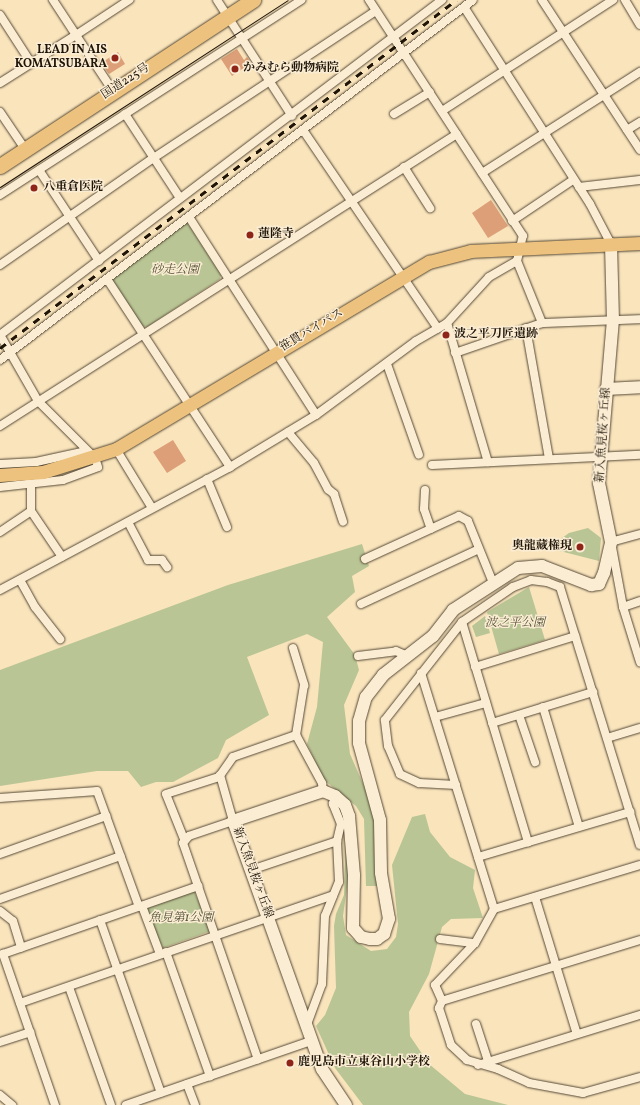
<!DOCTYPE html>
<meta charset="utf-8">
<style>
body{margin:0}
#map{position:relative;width:640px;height:1105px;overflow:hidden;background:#f9e4bc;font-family:Vollkorn,"Noto Serif JP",serif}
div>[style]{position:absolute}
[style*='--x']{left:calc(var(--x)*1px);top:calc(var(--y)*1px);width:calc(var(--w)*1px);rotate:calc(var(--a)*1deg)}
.green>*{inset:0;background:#b9c594}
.building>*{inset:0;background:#dd9f77}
.roads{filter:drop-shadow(0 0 1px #554835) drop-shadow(0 0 1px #554835)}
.street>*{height:8px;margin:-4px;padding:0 4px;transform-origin:4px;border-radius:4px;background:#fbedd3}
.secondary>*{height:12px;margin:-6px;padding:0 6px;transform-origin:6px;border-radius:6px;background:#fbedd3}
.primary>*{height:13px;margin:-6.5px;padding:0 6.5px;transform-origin:6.5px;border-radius:6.5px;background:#ecc27e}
.highway>*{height:15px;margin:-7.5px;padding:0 7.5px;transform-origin:7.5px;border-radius:7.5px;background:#ecc27e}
.tram>*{height:1px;margin:-0.5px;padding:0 0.5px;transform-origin:0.5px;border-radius:0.5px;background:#1e1408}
.rail>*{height:2.5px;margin-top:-1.25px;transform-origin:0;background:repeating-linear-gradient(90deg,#1e1408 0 7px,transparent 0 14px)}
.dots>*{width:11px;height:11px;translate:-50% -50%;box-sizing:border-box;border:2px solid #fbedd3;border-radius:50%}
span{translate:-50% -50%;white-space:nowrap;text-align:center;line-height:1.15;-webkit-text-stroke:3px #fbedd3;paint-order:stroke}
.poi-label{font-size:12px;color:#1e1408;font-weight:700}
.right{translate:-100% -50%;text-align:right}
.left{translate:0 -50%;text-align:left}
.street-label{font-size:12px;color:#1e1408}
.park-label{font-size:12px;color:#545239;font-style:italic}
</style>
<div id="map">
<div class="green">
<div style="clip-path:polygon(184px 224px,188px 224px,221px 275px,220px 279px,147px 327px,141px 326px,112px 282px,113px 277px)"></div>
<div style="clip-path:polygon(588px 528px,601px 538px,599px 561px,560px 551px,558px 541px,569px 533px)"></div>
<div style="clip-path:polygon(362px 544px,369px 566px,352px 576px,355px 592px,327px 617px,355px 655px,359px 670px,344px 705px,350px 754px,378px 818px,378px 886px,366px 886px,364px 819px,356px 806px,324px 780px,307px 744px,317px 707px,323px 642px,307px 634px,247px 657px,269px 715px,226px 740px,218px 758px,173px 782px,156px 782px,141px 787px,128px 771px,97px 771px,0 786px,0 670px,228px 585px)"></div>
<div style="clip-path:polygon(529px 587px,545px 640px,499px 654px,487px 612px)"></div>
<div style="clip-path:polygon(485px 616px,490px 633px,476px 637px,472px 626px)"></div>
<div style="clip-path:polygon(425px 814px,430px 832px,450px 857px,475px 870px,473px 888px,483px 918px,451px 919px,442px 927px,429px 974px,409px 1012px,410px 1036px,429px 1064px,465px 1094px,508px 1105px,363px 1105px,335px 1068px,316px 1026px,325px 1015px,336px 988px,334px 926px,336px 914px,344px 895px,346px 835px,349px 873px,343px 916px,346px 935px,371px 951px,387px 949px,396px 937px,398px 924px,392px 865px,412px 817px)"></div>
<div style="clip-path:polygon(194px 891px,211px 931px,163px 948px,147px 912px,148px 908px)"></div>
</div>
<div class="building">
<div style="clip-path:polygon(237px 49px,244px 60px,247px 57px,251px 63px,232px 76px,221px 59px)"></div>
<div style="clip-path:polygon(118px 52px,125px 64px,109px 74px,101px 63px)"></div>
<div style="clip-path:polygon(491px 200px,508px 226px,488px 238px,472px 213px)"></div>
<div style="clip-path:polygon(173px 440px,186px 461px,167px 473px,153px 452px)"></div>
</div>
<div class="roads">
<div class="street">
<div style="--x:217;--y:0;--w:138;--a:57.1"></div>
<div style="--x:542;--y:0;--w:179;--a:56.8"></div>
<div style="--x:625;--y:0;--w:29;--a:59"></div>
<div style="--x:464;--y:7;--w:234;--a:57.4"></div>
<div style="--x:590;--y:204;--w:45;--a:62.3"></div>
<div style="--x:0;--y:15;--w:57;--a:57.1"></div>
<div style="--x:0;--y:83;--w:90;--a:-32.3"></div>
<div style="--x:76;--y:35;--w:42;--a:-123.3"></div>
<div style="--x:113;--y:91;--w:67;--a:-123.5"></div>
<div style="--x:76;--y:35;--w:64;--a:-33.4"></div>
<div style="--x:442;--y:111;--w:204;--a:-33"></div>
<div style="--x:0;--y:112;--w:45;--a:56"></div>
<div style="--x:125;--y:114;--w:100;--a:56.8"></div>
<div style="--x:394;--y:114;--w:42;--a:-31.4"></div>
<div style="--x:303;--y:130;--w:240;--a:55.8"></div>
<div style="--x:627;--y:130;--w:15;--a:-32"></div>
<div style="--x:404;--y:167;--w:49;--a:57.6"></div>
<div style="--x:39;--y:170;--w:109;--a:56.6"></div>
<div style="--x:482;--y:173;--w:188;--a:-32.6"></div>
<div style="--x:579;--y:187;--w:61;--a:-6.5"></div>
<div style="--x:0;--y:195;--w:359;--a:-32.9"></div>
<div style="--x:189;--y:217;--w:235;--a:57.3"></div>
<div style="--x:512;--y:221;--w:73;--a:-33.9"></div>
<div style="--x:517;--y:261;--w:67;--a:68"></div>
<div style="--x:0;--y:265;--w:185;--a:-34.9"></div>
<div style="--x:152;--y:159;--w:268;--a:-33.5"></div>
<div style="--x:107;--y:279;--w:225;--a:56.8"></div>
<div style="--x:447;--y:323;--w:145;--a:73.6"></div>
<div style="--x:526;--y:328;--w:133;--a:80"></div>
<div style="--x:455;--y:353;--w:92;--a:-19"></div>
<div style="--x:542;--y:323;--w:98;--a:-2.3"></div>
<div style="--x:0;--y:360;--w:594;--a:-37.27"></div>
<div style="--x:387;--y:364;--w:96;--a:70.6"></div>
<div style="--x:0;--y:426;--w:542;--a:-32.58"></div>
<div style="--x:288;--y:432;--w:40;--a:50"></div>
<div style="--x:314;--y:463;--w:30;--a:62"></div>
<div style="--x:328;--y:489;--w:8;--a:40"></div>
<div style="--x:334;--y:494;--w:29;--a:72"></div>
<div style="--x:116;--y:449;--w:69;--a:58.6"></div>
<div style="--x:0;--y:464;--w:36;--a:-3"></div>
<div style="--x:36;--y:462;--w:47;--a:-12.3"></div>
<div style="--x:82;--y:452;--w:10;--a:24"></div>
<div style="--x:432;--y:465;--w:208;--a:-2.8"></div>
<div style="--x:207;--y:479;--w:52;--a:67.4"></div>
<div style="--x:31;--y:486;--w:25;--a:90"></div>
<div style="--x:31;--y:511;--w:55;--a:56"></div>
<div style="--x:0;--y:487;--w:63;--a:-6.3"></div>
<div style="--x:63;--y:480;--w:37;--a:-20"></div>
<div style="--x:98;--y:467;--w:9;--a:-108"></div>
<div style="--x:95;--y:458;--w:81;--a:-135"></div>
<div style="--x:38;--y:401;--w:76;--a:-119.9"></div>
<div style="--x:0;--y:335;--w:555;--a:-37.16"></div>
<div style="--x:425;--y:490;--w:19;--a:93"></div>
<div style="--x:424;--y:509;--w:21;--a:71"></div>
<div style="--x:128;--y:522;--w:43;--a:62.2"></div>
<div style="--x:148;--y:560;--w:14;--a:0"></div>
<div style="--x:162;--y:560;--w:9;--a:54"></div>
<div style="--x:0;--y:532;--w:37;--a:-34"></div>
<div style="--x:640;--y:534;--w:30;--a:165"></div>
<div style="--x:611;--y:542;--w:66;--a:79.5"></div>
<div style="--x:623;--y:607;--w:58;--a:72.8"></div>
<div style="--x:365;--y:559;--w:103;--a:-24.6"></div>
<div style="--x:459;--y:516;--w:10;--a:29"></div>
<div style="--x:468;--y:521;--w:67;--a:68"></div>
<div style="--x:20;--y:580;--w:31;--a:61"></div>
<div style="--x:35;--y:607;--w:41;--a:52"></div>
<div style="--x:0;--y:590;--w:261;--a:-28.1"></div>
<div style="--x:230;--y:467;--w:100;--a:-31.2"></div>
<div style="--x:316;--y:415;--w:124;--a:-36.5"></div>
<div style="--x:416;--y:341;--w:36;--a:-30"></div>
<div style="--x:447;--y:323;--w:62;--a:-47.6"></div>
<div style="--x:489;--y:277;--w:32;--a:-30"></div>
<div style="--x:517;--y:261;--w:26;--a:-77"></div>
<div style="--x:523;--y:236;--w:282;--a:-123.1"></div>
<div style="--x:361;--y:604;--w:130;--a:-25"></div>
<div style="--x:623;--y:607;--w:18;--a:-19"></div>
<div style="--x:462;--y:622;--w:230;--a:73.3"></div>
<div style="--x:293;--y:648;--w:39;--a:73"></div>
<div style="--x:304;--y:685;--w:51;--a:99.1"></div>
<div style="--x:296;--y:735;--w:55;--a:61.6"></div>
<div style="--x:322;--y:783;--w:8;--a:83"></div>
<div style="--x:358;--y:656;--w:38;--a:-7"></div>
<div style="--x:396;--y:651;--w:13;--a:23"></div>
<div style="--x:475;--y:667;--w:105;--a:-17.2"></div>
<div style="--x:421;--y:673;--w:247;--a:72.8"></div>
<div style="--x:494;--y:909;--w:39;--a:119"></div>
<div style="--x:475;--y:943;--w:58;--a:133.6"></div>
<div style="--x:435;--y:985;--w:17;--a:66"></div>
<div style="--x:543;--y:707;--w:125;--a:73.3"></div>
<div style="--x:519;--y:715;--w:50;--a:71.2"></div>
<div style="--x:435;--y:717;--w:53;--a:-15.4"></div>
<div style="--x:492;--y:723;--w:106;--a:-17.1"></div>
<div style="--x:607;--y:738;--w:34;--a:-17"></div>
<div style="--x:220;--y:775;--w:48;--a:74.2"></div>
<div style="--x:233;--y:821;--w:46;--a:161.2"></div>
<div style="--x:189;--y:836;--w:9;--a:131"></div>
<div style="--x:183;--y:843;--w:229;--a:70.9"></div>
<div style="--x:456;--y:785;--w:37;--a:-177"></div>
<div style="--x:419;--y:783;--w:21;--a:-155"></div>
<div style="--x:400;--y:774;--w:30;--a:-113"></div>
<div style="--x:388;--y:746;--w:26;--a:-97"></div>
<div style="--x:385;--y:720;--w:125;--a:-51.8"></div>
<div style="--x:462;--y:622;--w:62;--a:-34.5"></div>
<div style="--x:513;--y:587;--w:19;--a:-21"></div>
<div style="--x:531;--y:580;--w:16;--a:7"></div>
<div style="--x:547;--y:582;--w:14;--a:21"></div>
<div style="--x:560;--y:587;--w:270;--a:72.8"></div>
<div style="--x:0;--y:798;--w:97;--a:-4.1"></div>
<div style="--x:97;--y:791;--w:123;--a:70.1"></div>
<div style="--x:184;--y:839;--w:48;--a:-111.8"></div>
<div style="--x:166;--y:794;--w:56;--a:-17.8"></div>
<div style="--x:219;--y:777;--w:24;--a:-55"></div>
<div style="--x:233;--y:757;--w:67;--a:-19.2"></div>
<div style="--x:0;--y:854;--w:113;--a:-19.7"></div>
<div style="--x:478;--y:857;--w:159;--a:-16.5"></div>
<div style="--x:251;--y:870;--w:91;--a:-18.6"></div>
<div style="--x:535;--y:897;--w:143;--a:73"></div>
<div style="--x:0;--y:899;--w:128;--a:-19.6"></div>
<div style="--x:142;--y:906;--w:51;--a:69.4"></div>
<div style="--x:494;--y:909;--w:152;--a:-16.8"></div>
<div style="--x:0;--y:911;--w:16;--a:38"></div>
<div style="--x:13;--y:921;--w:28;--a:73"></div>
<div style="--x:100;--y:920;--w:183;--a:70.6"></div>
<div style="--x:440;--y:939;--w:35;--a:7"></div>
<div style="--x:640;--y:940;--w:207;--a:162.9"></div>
<div style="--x:442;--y:1001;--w:8;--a:113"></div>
<div style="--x:439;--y:1008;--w:39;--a:72"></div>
<div style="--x:451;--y:1045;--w:22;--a:43"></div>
<div style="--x:467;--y:1060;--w:32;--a:16"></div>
<div style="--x:498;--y:1069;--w:34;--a:24"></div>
<div style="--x:529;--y:1083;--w:55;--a:10.5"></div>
<div style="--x:583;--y:1093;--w:59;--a:-15.7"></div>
<div style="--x:166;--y:952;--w:132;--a:70.5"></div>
<div style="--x:69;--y:987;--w:125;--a:70.4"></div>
<div style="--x:20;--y:1003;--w:331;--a:-19"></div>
<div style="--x:476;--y:1024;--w:40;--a:72"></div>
<div style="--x:306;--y:1027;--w:46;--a:-69.6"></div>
<div style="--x:322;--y:984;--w:68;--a:-87.5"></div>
<div style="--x:325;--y:916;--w:37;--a:-68"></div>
<div style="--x:339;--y:882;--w:41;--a:-92.8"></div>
<div style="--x:337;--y:841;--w:17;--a:-77"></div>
<div style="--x:341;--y:824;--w:22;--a:-112"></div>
<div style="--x:333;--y:804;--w:8;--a:-76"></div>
<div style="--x:0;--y:1042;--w:32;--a:-18"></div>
<div style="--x:478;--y:1065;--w:170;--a:-17.2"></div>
<div style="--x:187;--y:1084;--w:22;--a:69"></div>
<div style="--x:0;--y:1095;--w:16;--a:40"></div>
<div style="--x:55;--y:1105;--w:160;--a:-109"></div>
<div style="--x:3;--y:954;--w:207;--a:-19.2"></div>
<div style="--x:126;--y:1105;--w:196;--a:-19.1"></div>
</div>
<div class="secondary">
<div style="--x:606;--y:389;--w:34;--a:-3"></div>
<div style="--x:346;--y:1105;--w:43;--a:-123.7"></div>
<div style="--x:322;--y:1069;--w:263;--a:-109.7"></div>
<div style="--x:233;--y:821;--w:95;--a:-18.4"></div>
<div style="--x:323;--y:791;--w:13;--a:23"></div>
<div style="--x:335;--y:796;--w:13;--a:42"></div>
<div style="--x:345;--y:805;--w:12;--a:70"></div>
<div style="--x:349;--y:816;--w:59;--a:85.2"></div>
<div style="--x:354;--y:875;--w:53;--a:91.1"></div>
<div style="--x:353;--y:928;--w:12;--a:48"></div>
<div style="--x:361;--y:937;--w:9;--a:13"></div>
<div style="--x:370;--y:939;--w:7;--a:0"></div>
<div style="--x:377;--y:939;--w:9;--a:-36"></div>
<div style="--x:384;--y:934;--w:16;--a:-72"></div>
<div style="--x:389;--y:919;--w:47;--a:-99.9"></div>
<div style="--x:381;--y:873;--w:53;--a:-91.1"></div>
<div style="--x:380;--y:820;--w:80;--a:-105.3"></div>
<div style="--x:359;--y:743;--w:22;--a:-90"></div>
<div style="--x:359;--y:721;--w:25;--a:-74"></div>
<div style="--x:366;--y:697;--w:28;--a:-52"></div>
<div style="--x:383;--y:675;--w:63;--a:-38"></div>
<div style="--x:433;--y:636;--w:33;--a:-52"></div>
<div style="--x:453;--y:610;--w:77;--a:-32.9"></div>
<div style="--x:518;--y:568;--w:24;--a:-5"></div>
<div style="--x:542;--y:566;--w:53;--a:21.2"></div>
<div style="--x:591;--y:585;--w:8;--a:-7"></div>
<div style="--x:599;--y:584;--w:12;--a:-66"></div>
<div style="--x:604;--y:573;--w:32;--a:-77"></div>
<div style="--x:611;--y:542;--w:60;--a:-101.5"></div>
<div style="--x:599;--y:483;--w:163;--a:-85.1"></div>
<div style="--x:613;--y:321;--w:77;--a:-91.5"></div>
</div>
<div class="primary">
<div style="--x:0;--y:475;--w:43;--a:-4"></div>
<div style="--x:43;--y:472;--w:77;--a:-17.5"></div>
<div style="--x:116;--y:449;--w:365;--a:-30.9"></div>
<div style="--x:429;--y:262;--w:43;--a:-14.7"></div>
<div style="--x:471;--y:251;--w:169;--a:-2.7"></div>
</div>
<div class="highway">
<div style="--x:0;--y:166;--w:303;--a:-33.3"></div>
</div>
</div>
<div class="tram">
<div style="--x:0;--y:187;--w:343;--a:-33"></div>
</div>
<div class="rail">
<div style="--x:0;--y:348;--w:574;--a:-37.35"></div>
</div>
<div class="dots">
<div style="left:115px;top:58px;background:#8f2418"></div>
<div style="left:235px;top:69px;background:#8f2418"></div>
<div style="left:34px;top:188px;background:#8f2418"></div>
<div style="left:250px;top:235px;background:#8f2418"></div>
<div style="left:446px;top:335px;background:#8f2418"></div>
<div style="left:580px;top:547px;background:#8f2418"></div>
<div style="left:290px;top:1063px;background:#8f2418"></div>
</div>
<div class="poi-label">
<span class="right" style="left:107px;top:58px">LEAD IN AIS<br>KOMATSUBARA</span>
<span class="left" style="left:243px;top:69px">かみむら動物病院</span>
<span class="left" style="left:43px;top:188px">八重倉医院</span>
<span class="left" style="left:258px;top:235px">蓮隆寺</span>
<span class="left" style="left:454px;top:335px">波之平刀匠遺跡</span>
<span class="right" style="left:572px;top:547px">奥龍藏権現</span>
<span class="left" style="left:298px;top:1063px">鹿児島市立東谷山小学校</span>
</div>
<div class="street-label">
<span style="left:126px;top:82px;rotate:-33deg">国道225号</span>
<span style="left:312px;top:331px;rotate:-31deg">笹貫バイパス</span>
<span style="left:604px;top:435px;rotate:-86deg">新入魚見桜ヶ丘線</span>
<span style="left:252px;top:873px;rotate:70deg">新入魚見桜ヶ丘線</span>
</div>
<div class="park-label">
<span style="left:175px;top:271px">砂走公園</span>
<span style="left:515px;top:624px">波之平公園</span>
<span style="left:181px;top:919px">魚見第1公園</span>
</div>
</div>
